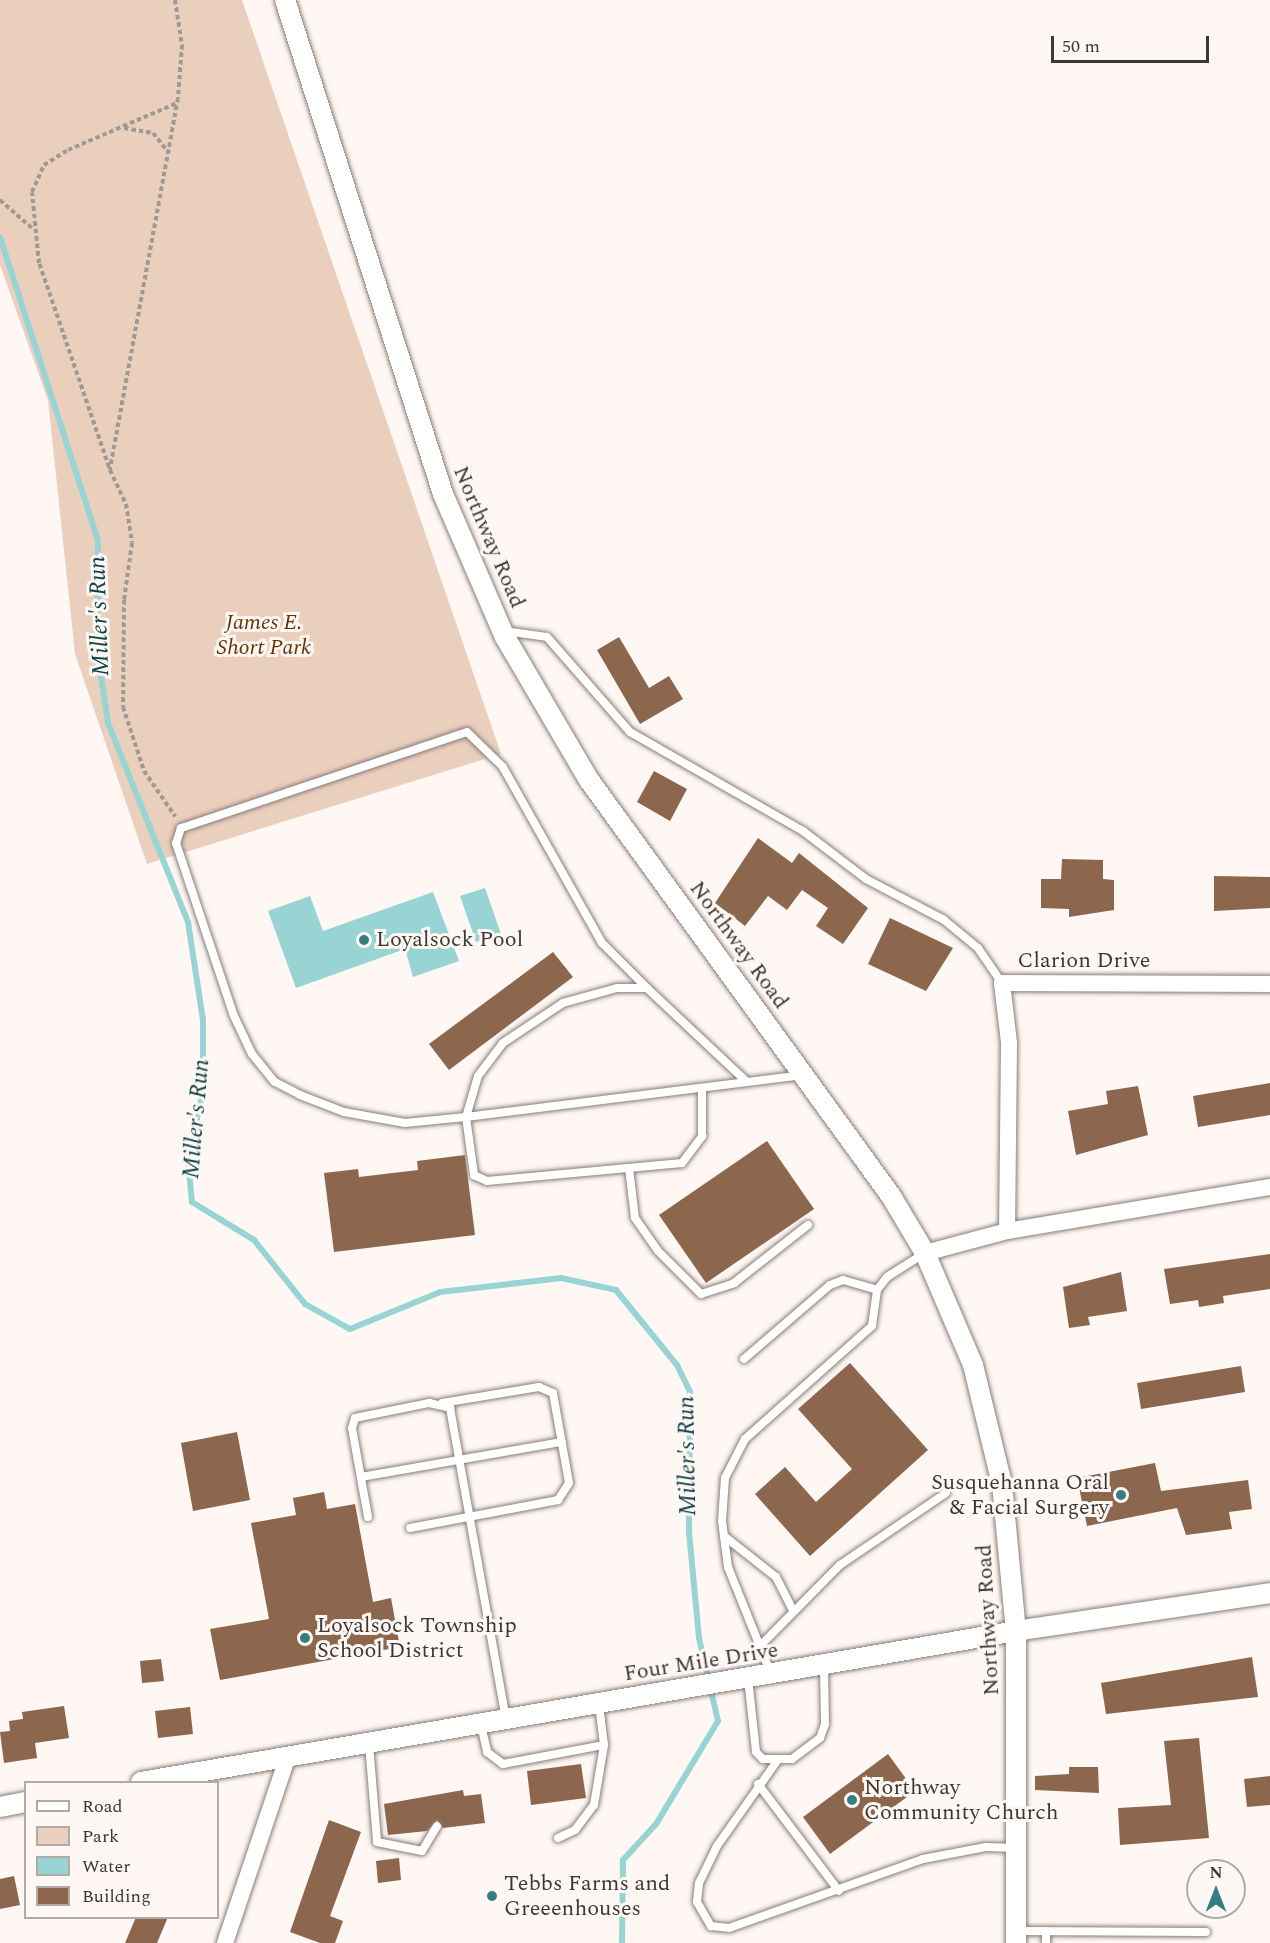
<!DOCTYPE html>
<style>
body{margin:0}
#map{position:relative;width:1270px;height:1943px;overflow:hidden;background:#fef7f3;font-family:Spectral,serif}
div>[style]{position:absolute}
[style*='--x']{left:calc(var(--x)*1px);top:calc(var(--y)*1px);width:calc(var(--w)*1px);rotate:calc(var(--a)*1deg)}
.green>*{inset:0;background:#ebcfbd}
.water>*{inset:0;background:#98d4d4}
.stream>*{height:6px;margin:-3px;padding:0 3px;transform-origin:3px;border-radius:3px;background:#98d4d4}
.building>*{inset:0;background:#8c664d}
.path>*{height:4px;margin-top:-2px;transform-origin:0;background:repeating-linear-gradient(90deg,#9e9995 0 4.5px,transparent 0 7.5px)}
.roads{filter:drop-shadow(0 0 2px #877d77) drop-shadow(0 0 2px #877d77)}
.service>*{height:8px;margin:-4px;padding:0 4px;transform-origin:4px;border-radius:4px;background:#fff}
.minor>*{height:16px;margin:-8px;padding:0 8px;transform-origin:8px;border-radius:8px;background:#fff}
.tertiary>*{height:20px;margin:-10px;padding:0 10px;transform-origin:10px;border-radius:10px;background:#fff}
.dots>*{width:16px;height:16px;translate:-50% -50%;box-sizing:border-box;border:3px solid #fef7f3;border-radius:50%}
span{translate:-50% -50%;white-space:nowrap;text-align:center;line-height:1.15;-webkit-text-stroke:6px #fef7f3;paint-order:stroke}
.street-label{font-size:22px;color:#3c3835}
.park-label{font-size:22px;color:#663204;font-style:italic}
.poi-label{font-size:22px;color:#3c3835}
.left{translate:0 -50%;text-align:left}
.right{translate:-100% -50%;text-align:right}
.water-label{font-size:24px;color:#0c4445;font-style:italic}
.legend{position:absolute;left:24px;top:1781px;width:195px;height:138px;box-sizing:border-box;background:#fef7f3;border:2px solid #b0aba7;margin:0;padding:8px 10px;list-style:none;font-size:18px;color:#3c3835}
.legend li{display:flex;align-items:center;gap:12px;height:30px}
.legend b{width:30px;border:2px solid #b0aba7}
.north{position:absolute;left:1186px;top:1859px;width:60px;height:60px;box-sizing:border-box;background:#fef7f3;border:2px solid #b0aba7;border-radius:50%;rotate:0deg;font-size:16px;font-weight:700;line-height:24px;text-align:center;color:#3c3835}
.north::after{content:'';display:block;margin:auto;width:21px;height:27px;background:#357e7f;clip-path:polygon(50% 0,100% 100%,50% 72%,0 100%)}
.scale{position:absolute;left:1051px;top:36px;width:158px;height:27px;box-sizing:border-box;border:3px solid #3c3835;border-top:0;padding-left:8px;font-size:18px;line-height:21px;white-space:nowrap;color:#3c3835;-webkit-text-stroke:4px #fef7f3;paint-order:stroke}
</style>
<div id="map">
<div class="green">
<div style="clip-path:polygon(0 0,242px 0,501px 754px,147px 864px,75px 654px,48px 400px,0 265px)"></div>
</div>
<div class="water">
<div style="clip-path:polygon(485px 888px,501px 934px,476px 942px,460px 896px)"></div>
<div style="clip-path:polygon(433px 892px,459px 961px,413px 977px,405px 949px,296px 988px,268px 911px,310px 896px,323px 931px)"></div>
</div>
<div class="stream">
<div style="--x:0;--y:237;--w:319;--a:72.1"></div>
<div style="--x:98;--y:541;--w:109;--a:90.5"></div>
<div style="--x:97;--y:650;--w:74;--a:81.4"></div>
<div style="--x:108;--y:723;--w:214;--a:68.1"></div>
<div style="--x:188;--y:922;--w:99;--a:81.3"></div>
<div style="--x:203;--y:1020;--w:70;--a:90"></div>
<div style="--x:203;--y:1090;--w:73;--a:101.9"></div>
<div style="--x:188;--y:1161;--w:41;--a:84.4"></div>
<div style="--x:192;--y:1202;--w:73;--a:31.5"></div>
<div style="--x:254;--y:1240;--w:82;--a:51.4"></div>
<div style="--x:305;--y:1304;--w:51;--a:29.1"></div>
<div style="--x:350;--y:1329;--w:97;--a:-22.3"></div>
<div style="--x:440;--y:1292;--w:122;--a:-6.6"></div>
<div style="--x:561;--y:1278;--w:56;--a:12.3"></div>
<div style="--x:616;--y:1290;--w:97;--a:50.9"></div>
<div style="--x:677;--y:1365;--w:30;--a:64"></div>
<div style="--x:690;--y:1392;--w:140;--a:90.4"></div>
<div style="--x:689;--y:1532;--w:106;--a:84.6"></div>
<div style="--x:699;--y:1638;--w:85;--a:77.1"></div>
<div style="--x:718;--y:1721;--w:120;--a:121"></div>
<div style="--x:656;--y:1824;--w:49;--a:132.5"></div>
<div style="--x:623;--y:1860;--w:83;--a:90.7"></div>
</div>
<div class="building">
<div style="clip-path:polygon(619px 637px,649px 688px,669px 676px,683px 699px,640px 724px,597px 650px)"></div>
<div style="clip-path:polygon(654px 771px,687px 789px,670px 821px,637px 802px)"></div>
<div style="clip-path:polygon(758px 838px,792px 863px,799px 853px,868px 908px,843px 944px,816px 926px,828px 908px,802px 890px,787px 910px,768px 896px,745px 926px,715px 903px)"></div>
<div style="clip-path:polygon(1062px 859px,1103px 860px,1103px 879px,1114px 880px,1114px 910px,1069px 917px,1069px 909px,1041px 908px,1041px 879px,1061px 879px)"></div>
<div style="clip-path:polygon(1214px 876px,1270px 877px,1270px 908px,1214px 911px)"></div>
<div style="clip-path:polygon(890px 918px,953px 948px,926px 991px,868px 964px)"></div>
<div style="clip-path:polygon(553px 952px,573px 977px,449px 1070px,429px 1044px)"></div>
<div style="clip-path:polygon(1270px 1083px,1270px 1115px,1198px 1127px,1193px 1096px)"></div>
<div style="clip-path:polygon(1138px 1086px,1148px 1135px,1076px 1155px,1068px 1111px,1108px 1104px,1106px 1091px)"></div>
<div style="clip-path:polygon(767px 1141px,814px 1209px,706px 1283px,659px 1215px)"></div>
<div style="clip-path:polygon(465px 1155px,475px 1235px,334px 1252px,324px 1173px,358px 1169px,359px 1177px,418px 1170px,417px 1161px)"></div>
<div style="clip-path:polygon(1270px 1254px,1270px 1289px,1223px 1296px,1224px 1303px,1199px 1307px,1198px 1300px,1170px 1304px,1164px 1269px)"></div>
<div style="clip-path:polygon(1121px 1272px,1127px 1311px,1088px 1317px,1090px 1325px,1069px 1328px,1063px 1287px)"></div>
<div style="clip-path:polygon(850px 1363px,928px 1450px,810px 1556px,755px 1494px,785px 1467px,816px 1502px,852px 1469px,798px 1409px)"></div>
<div style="clip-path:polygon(1241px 1366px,1245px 1392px,1141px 1409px,1137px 1383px)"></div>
<div style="clip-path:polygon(237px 1432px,250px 1500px,193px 1511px,181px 1443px)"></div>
<div style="clip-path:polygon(1155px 1463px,1161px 1491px,1248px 1480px,1252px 1509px,1229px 1512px,1232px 1529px,1186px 1535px,1177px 1508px,1087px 1526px,1077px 1478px)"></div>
<div style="clip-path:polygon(324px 1492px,327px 1509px,355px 1504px,373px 1602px,391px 1598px,400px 1647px,220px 1680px,210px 1629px,269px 1619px,251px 1523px,296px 1515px,293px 1498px)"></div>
<div style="clip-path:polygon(1252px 1657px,1258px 1697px,1106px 1714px,1101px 1683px)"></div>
<div style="clip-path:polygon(161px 1659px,164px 1681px,142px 1683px,140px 1661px)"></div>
<div style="clip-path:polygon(64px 1706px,69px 1738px,35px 1743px,37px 1758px,4px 1763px,0 1732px,10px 1731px,9px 1721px,23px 1719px,22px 1712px)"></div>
<div style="clip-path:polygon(190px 1707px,193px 1734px,158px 1738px,155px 1711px)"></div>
<div style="clip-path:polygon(1199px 1738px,1209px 1838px,1120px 1845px,1118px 1808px,1171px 1805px,1164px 1741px)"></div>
<div style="clip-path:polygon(888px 1754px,915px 1791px,830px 1854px,803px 1817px)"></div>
<div style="clip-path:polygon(581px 1764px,586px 1798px,531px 1805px,527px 1771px)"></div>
<div style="clip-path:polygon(1069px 1767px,1098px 1767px,1099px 1793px,1035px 1790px,1035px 1776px,1069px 1774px)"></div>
<div style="clip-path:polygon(1270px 1776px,1270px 1805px,1247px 1807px,1244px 1779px)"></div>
<div style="clip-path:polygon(463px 1790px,464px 1796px,481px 1794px,485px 1823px,443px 1828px,437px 1820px,427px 1831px,388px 1835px,384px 1804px)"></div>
<div style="clip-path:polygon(329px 1820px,361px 1832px,330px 1916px,343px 1921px,335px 1943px,320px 1943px,290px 1932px)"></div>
<div style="clip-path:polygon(399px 1858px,401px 1880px,378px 1883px,376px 1861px)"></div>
<div style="clip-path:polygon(14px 1876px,20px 1905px,0 1909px,0 1879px)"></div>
<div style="clip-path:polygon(136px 1917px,168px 1917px,157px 1943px,125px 1943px)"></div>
</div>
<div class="path">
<div style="--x:175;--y:0;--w:46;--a:81.2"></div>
<div style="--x:182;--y:45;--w:53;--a:94.3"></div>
<div style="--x:178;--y:98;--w:378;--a:100.4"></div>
<div style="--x:110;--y:470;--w:38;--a:65"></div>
<div style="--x:126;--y:504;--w:39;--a:81"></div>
<div style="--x:132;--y:543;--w:58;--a:98"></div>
<div style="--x:124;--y:600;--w:107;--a:90.5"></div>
<div style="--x:123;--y:707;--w:67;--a:71.8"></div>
<div style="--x:144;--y:771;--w:55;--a:55.4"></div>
<div style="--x:124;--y:128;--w:29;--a:10"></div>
<div style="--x:153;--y:133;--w:26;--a:51"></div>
<div style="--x:0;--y:200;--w:44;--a:41.3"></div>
<div style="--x:109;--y:467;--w:216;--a:-108.9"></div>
<div style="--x:39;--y:263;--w:71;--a:-95.6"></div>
<div style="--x:32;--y:192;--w:30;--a:-66"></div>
<div style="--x:44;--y:165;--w:28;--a:-32"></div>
<div style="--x:68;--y:150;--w:119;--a:-23.3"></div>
</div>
<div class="roads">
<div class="service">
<div style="--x:504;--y:631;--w:43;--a:7.9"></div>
<div style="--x:547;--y:637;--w:126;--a:48.9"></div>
<div style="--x:630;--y:732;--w:199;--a:29.8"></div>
<div style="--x:803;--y:831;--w:79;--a:37.3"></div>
<div style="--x:866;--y:879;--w:88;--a:27.7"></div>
<div style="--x:944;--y:920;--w:44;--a:39.5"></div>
<div style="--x:978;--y:948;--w:42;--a:55.6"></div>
<div style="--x:647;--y:988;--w:64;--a:-135"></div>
<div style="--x:602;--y:943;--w:202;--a:-119.4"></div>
<div style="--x:503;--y:767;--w:50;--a:-135.8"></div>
<div style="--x:467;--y:732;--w:302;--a:161.4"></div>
<div style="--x:181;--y:828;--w:16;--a:108"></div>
<div style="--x:176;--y:843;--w:182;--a:71.5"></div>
<div style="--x:234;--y:1016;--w:42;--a:64.7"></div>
<div style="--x:252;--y:1054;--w:36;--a:51"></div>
<div style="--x:275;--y:1082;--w:28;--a:27"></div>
<div style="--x:300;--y:1095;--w:47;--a:21.1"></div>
<div style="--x:344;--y:1112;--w:62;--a:10.2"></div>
<div style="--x:405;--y:1123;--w:61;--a:-5.6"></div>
<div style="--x:466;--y:1117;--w:59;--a:82.1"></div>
<div style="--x:474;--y:1175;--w:14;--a:25"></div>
<div style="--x:487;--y:1181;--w:196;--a:-5.3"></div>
<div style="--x:682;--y:1163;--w:34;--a:-53"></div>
<div style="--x:702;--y:1136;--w:48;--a:-90"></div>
<div style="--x:747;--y:1082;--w:137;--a:-136.8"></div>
<div style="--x:647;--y:988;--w:30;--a:180"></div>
<div style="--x:617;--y:988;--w:56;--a:164.5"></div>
<div style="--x:563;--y:1003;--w:72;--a:146.3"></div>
<div style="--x:503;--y:1043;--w:41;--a:127.1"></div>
<div style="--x:478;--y:1076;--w:43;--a:106.3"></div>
<div style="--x:466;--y:1117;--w:338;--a:-7.1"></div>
<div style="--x:629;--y:1168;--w:50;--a:83.2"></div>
<div style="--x:635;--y:1218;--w:40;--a:55.1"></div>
<div style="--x:658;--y:1251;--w:61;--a:45"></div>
<div style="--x:701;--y:1294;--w:35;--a:-18"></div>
<div style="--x:734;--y:1283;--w:94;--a:-38.1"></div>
<div style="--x:744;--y:1359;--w:113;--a:-40.7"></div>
<div style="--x:830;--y:1285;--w:14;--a:-21"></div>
<div style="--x:843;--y:1280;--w:35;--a:16"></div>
<div style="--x:361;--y:1477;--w:204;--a:-9.9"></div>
<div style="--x:368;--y:1517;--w:90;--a:-100.2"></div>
<div style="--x:352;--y:1428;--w:10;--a:-73"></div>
<div style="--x:355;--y:1418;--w:76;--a:-11.5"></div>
<div style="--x:429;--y:1403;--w:22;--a:13"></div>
<div style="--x:450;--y:1408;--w:317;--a:79.8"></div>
<div style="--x:410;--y:1528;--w:151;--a:-10.7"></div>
<div style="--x:558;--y:1500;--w:20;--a:-57"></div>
<div style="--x:569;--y:1483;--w:91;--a:-100.1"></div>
<div style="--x:553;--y:1393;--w:15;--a:-157"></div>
<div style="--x:539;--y:1387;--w:98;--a:170.6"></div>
<div style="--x:724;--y:1536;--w:66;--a:38.3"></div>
<div style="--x:776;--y:1577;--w:37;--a:63"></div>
<div style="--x:759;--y:1647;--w:115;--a:-45.4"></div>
<div style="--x:840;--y:1565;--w:128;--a:-34.2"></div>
<div style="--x:771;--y:1674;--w:115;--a:-111.9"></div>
<div style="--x:728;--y:1567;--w:46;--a:-97.4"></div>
<div style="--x:722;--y:1521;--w:43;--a:-86"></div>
<div style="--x:725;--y:1478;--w:44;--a:-62.9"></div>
<div style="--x:745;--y:1439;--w:170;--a:-41.7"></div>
<div style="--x:872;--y:1326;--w:36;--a:-82"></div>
<div style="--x:877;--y:1290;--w:16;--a:-52"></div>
<div style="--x:887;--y:1277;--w:45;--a:-32.3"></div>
<div style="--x:748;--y:1678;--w:74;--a:83.8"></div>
<div style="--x:756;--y:1752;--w:10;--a:45"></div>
<div style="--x:763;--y:1759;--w:29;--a:0"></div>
<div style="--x:792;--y:1759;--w:35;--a:-37"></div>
<div style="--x:820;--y:1738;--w:15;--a:-70"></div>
<div style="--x:825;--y:1724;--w:58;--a:-91"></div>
<div style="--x:481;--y:1725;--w:28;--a:77"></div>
<div style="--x:487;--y:1752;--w:20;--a:37"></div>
<div style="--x:503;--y:1764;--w:103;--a:-10.7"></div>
<div style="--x:369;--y:1744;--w:98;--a:85.3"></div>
<div style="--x:377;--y:1842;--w:46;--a:11.3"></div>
<div style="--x:422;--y:1851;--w:29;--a:-59"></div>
<div style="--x:777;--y:1761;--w:104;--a:125.2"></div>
<div style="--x:717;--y:1846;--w:41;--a:115.9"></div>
<div style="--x:699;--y:1883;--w:19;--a:96"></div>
<div style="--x:697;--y:1902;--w:28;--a:60"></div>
<div style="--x:711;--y:1926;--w:18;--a:6"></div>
<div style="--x:729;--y:1928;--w:206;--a:-19.6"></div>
<div style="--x:923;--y:1859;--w:64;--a:-10.8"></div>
<div style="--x:986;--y:1847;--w:30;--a:2"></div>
<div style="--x:758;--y:1784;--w:134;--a:52.9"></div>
<div style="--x:558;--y:1838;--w:19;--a:-25"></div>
<div style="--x:575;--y:1830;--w:31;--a:-53"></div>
<div style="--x:594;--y:1805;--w:61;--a:-80.5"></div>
<div style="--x:604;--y:1745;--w:41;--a:-97"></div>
<div style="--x:1016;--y:1931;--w:190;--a:0.3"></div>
<div style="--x:1046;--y:1931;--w:12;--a:90"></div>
</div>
<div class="minor">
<div style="--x:1270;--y:984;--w:268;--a:-179.8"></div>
<div style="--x:1002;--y:983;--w:60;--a:83.3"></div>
<div style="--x:1009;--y:1043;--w:188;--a:90.6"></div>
<div style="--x:1007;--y:1231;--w:267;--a:-9.5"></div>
<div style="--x:925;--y:1253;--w:85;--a:-15"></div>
<div style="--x:225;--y:1943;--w:194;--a:-71.4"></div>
</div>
<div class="tertiary">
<div style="--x:285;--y:0;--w:519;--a:72.26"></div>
<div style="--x:443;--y:494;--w:156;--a:66.6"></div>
<div style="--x:505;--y:637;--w:166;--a:59.6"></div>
<div style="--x:589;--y:780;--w:514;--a:54.02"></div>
<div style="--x:891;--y:1196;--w:66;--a:59.2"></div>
<div style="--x:925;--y:1253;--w:122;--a:66.8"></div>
<div style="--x:973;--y:1365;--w:122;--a:76.3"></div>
<div style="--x:1002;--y:1484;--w:148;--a:84.6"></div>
<div style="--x:1016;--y:1631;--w:312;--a:90"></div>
<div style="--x:141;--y:1782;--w:888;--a:-9.79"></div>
<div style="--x:1016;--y:1631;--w:257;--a:-8.5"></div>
<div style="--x:0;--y:1807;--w:26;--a:-11"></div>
</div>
</div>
<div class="dots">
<div style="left:364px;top:940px;background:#357e7f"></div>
<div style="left:1121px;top:1495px;background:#357e7f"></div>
<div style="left:305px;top:1638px;background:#357e7f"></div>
<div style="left:852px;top:1800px;background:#357e7f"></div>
<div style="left:492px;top:1896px;background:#357e7f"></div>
</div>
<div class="street-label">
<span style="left:489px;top:537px;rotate:67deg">Northway Road</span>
<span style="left:739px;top:945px;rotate:54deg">Northway Road</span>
<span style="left:1084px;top:961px">Clarion Drive</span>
<span style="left:988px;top:1620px;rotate:-93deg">Northway Road</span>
<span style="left:701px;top:1662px;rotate:-9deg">Four Mile Drive</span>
</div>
<div class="park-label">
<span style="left:264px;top:635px">James E.<br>Short Park</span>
</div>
<div class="poi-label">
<span class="left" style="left:376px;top:940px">Loyalsock Pool</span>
<span class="right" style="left:1109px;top:1495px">Susquehanna Oral<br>&amp; Facial Surgery</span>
<span class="left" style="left:317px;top:1638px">Loyalsock Township<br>School District</span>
<span class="left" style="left:864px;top:1800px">Northway<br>Community Church</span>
<span class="left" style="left:504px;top:1896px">Tebbs Farms and<br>Greeenhouses</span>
</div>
<div class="water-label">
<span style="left:100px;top:616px;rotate:-92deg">Miller's Run</span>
<span style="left:197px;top:1119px;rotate:-85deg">Miller's Run</span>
<span style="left:688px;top:1456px;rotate:-91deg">Miller's Run</span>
</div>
<ul class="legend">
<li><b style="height:8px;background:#fff"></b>Road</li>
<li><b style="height:16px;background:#ebcfbd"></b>Park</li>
<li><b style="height:16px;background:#98d4d4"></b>Water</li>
<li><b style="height:16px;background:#8c664d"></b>Building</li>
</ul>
<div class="north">N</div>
<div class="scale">50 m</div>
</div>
